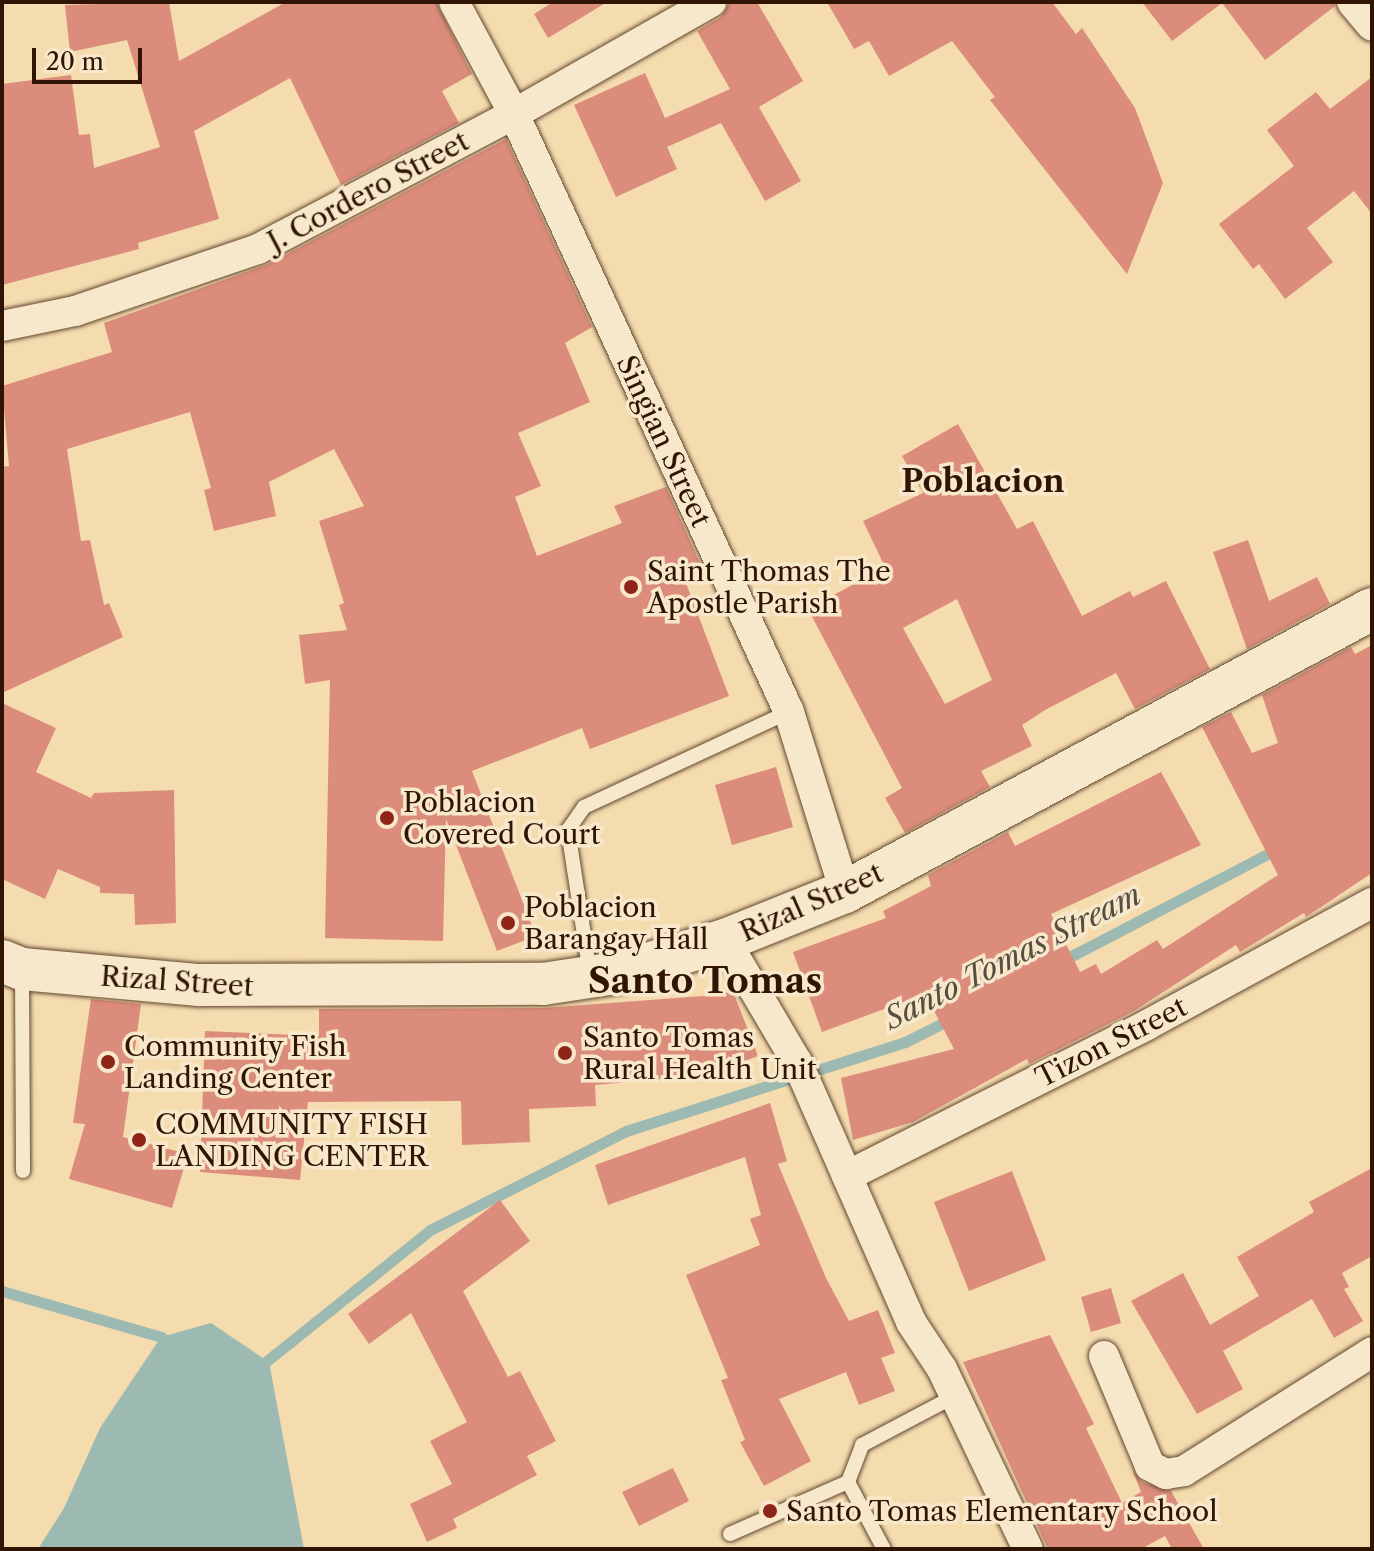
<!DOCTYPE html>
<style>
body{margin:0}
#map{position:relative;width:1374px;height:1551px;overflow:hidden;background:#f5dcaf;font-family:"Libre Caslon Text",serif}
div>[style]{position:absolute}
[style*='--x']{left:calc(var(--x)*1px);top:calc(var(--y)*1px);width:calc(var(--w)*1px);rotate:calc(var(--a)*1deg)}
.water>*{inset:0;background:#9dbab2}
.stream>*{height:11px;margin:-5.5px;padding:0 5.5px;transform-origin:5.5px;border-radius:5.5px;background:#9dbab2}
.building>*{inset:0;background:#dc8c7b}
.roads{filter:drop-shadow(0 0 2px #61472f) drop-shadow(0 0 2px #61472f)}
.lane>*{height:14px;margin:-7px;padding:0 7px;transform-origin:7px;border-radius:7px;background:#f8e8cb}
.street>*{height:30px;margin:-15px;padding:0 15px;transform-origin:15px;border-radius:15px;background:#f8e8cb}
.secondary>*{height:42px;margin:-21px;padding:0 21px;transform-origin:21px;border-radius:21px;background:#f8e8cb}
.dots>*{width:22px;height:22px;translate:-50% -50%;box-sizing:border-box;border:4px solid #f8e8cb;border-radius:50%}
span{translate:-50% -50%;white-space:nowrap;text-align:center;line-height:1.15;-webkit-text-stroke:7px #f8e8cb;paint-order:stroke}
.street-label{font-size:28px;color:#301504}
.poi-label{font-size:28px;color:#301504}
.left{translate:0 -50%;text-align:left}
.water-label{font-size:30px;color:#564f41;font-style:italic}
.quarter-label{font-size:32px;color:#301504;font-weight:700}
.district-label{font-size:36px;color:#301504;font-weight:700}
.frame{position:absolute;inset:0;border:4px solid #301504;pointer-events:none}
.scale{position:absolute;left:32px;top:48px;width:110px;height:36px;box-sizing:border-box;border:4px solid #301504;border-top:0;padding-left:10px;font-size:24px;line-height:28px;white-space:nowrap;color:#301504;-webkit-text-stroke:6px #f8e8cb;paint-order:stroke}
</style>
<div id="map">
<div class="water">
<div style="clip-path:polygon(211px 1323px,269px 1362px,304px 1549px,38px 1549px,64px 1508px,100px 1428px,161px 1337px)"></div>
</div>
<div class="stream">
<div style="--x:1060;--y:962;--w:247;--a:-27.5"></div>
<div style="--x:2;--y:1291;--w:166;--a:16.1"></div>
<div style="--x:161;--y:1337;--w:15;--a:48"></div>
<div style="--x:258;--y:1368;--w:221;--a:-38.7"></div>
<div style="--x:430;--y:1230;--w:220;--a:-26.8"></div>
<div style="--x:626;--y:1131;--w:293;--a:-17.7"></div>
<div style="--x:905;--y:1042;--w:54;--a:-26.6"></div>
</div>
<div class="building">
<div style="clip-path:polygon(169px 2px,179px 61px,286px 2px,436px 2px,472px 74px,442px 91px,459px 123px,341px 185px,290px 78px,194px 131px,219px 219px,138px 243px,139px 249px,2px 285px,2px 84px,71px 75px,79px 135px,90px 134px,94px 168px,160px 147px,127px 40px,70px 52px,65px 5px)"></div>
<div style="clip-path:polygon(553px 2px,607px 2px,548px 38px,534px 14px)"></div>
<div style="clip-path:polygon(730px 2px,757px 2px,803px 81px,759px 107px,801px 181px,765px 201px,721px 123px,667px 147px,677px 169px,616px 197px,574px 105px,645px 73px,665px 118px,730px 89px,697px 31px,721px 17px)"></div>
<div style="clip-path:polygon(827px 2px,1052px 2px,1076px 34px,1082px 28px,1135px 108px,1163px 183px,1127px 274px,990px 100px,995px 97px,952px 41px,889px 76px,869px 41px,854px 49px)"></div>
<div style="clip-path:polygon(1142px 2px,1334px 2px,1335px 6px,1265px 60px,1222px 3px,1172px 41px)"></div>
<div style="clip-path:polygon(1372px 77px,1372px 214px,1354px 191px,1307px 228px,1333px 262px,1285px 299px,1259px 264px,1253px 269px,1219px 224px,1294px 166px,1267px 130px,1316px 92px,1330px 109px)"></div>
<div style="clip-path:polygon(506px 139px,592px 327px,565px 343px,590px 402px,518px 433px,541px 486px,515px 497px,537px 556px,622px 523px,614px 506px,666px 487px,700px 563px,689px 566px,692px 575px,684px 578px,729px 696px,590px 749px,582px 728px,472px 771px,536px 936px,497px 951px,446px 819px,443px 941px,325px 938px,330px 680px,305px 684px,299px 635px,347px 630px,339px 605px,344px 603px,319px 521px,364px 506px,334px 449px,269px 482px,276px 516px,214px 531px,204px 490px,211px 488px,190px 412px,67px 449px,81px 541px,90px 540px,104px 605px,109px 603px,123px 637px,2px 693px,2px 467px,9px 466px,2px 386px,112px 352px,104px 323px,266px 265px)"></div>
<div style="clip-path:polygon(evenodd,958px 424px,1017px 529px,1033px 521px,1082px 616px,1130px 591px,1133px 597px,1166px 581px,1210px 669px,1135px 709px,1116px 673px,1045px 710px,1022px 725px,1032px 746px,981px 771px,990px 787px,905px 833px,885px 798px,902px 788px,808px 609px,885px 567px,863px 521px,923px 493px,902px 456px,958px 424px,957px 599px,992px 680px,945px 704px,903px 628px,957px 599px)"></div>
<div style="clip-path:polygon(1248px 540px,1269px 601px,1317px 577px,1330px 604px,1247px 649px,1213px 552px)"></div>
<div style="clip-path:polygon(1372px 645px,1372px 873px,1306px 917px,1304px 913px,1240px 952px,1236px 945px,1134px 1011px,1029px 1064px,1027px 1059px,913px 1122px,853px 1140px,841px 1078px,954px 1049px,925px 994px,822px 1032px,793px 952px,886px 918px,883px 911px,931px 886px,928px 875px,1008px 832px,1015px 846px,1161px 772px,1201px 845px,1051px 914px,1080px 972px,1096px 964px,1101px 974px,1157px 940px,1163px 949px,1278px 875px,1202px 727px,1231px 712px,1252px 753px,1278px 743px,1262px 695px,1351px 647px,1355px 654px)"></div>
<div style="clip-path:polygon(2px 703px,56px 728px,36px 772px,91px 798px,94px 793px,174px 790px,176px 923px,135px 925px,134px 894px,100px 893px,100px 887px,58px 869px,45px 899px,2px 879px)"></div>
<div style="clip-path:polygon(776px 767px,793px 827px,732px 845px,715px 785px)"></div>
<div style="clip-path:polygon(731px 986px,758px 1056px,707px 1075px,595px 1085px,596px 1106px,529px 1109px,530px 1142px,462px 1145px,461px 1101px,308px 1102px,300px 1180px,200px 1172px,205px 1031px,319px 1036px,319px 1009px,543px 1008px,703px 996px)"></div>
<div style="clip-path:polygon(91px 999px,141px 1004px,123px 1137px,188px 1154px,172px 1208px,69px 1179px,85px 1124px,73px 1123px)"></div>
<div style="clip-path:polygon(770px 1103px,787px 1161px,778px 1164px,826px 1278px,849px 1321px,878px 1310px,895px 1353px,881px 1358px,895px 1391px,859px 1405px,846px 1372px,779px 1399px,811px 1461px,764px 1486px,740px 1442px,745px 1440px,721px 1380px,728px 1378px,686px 1275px,760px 1245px,750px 1219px,761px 1215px,745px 1157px,608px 1205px,595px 1165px)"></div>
<div style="clip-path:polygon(1372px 1168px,1372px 1256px,1342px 1273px,1349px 1287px,1344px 1289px,1363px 1321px,1334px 1338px,1312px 1299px,1223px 1351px,1243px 1389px,1197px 1414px,1131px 1301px,1183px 1273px,1210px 1325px,1259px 1296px,1237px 1257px,1314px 1212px,1309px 1202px)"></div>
<div style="clip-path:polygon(1012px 1171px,1046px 1260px,969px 1291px,934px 1202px)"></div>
<div style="clip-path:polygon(500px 1200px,530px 1241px,463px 1291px,508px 1377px,520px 1371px,556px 1441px,527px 1456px,537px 1475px,453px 1519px,457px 1528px,427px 1542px,410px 1504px,452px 1484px,430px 1441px,467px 1422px,411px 1313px,369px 1344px,348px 1314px)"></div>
<div style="clip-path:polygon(1111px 1288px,1121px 1323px,1091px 1332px,1081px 1297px)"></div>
<div style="clip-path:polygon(1050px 1335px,1094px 1424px,1086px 1428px,1122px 1503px,1141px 1492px,1132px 1469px,1142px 1482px,1171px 1491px,1204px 1549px,1172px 1549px,1165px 1536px,1141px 1549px,1048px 1549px,963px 1362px)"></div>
<div style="clip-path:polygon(673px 1468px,689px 1501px,639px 1526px,622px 1492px)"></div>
</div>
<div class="roads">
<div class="lane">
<div style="--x:22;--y:971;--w:200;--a:89.7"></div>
<div style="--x:590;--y:974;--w:146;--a:-98.7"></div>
<div style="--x:568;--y:830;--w:28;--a:-55"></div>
<div style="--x:584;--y:807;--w:226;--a:-24.9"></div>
<div style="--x:848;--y:1482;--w:76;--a:61.8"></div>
<div style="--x:730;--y:1534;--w:129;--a:-23.8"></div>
<div style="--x:848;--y:1482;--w:40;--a:-69"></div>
<div style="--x:862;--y:1445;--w:105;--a:-27.8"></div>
</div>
<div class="street">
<div style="--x:454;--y:2;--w:127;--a:61.8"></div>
<div style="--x:514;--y:114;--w:658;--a:65.3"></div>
<div style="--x:789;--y:712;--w:189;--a:72.7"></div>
<div style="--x:1352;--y:2;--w:31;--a:50"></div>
<div style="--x:2;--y:326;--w:75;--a:-11.6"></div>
<div style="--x:75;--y:311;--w:193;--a:-18.7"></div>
<div style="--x:258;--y:249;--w:289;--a:-27.8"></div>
<div style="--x:514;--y:114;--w:227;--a:-29.6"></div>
<div style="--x:725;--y:940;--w:142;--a:59.5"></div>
<div style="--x:797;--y:1062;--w:284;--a:66.3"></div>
<div style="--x:911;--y:1322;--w:56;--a:56.6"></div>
<div style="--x:942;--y:1369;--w:199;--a:64.5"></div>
<div style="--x:847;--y:1176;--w:336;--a:-26.7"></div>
<div style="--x:1147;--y:1025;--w:256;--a:-28.5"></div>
<div style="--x:1104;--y:1356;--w:119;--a:67.3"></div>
<div style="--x:1150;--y:1466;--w:18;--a:27"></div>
<div style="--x:1166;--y:1474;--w:18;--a:-9"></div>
<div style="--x:1184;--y:1471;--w:222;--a:-32.3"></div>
</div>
<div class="secondary">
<div style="--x:2;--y:961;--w:22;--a:22"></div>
<div style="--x:22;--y:969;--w:178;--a:5.2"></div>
<div style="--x:199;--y:985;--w:344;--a:-0.2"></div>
<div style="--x:543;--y:984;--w:80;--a:-8.6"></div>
<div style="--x:622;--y:972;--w:108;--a:-17.3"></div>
<div style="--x:725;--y:940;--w:129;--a:-21.8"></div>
<div style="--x:845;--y:892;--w:598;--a:-28.24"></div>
</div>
</div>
<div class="dots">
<div style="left:631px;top:587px;background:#8f2418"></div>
<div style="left:387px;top:818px;background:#8f2418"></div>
<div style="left:508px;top:923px;background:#8f2418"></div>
<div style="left:565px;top:1053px;background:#8f2418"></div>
<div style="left:108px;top:1062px;background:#8f2418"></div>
<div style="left:139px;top:1140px;background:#8f2418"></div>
<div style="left:770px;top:1511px;background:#8f2418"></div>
</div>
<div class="street-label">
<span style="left:368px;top:191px;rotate:-28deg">J. Cordero Street</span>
<span style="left:664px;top:441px;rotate:65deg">Singian Street</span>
<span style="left:811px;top:902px;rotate:-24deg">Rizal Street</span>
<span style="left:177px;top:981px;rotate:4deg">Rizal Street</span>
<span style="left:1111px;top:1042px;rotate:-27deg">Tizon Street</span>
</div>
<div class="poi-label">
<span class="left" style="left:647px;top:587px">Saint Thomas The<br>Apostle Parish</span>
<span class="left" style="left:403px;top:818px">Poblacion<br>Covered Court</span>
<span class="left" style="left:524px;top:923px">Poblacion<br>Barangay Hall</span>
<span class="left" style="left:583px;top:1053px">Santo Tomas<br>Rural Health Unit</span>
<span class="left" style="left:124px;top:1062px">Community Fish<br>Landing Center</span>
<span class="left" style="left:155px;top:1140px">COMMUNITY FISH<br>LANDING CENTER</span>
<span class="left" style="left:786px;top:1511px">Santo Tomas Elementary School</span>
</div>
<div class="water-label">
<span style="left:1013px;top:957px;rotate:-27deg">Santo Tomas Stream</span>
</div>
<div class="quarter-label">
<span style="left:983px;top:481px">Poblacion</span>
</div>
<div class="district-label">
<span style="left:705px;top:981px">Santo Tomas</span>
</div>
<div class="frame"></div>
<div class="scale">20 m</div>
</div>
